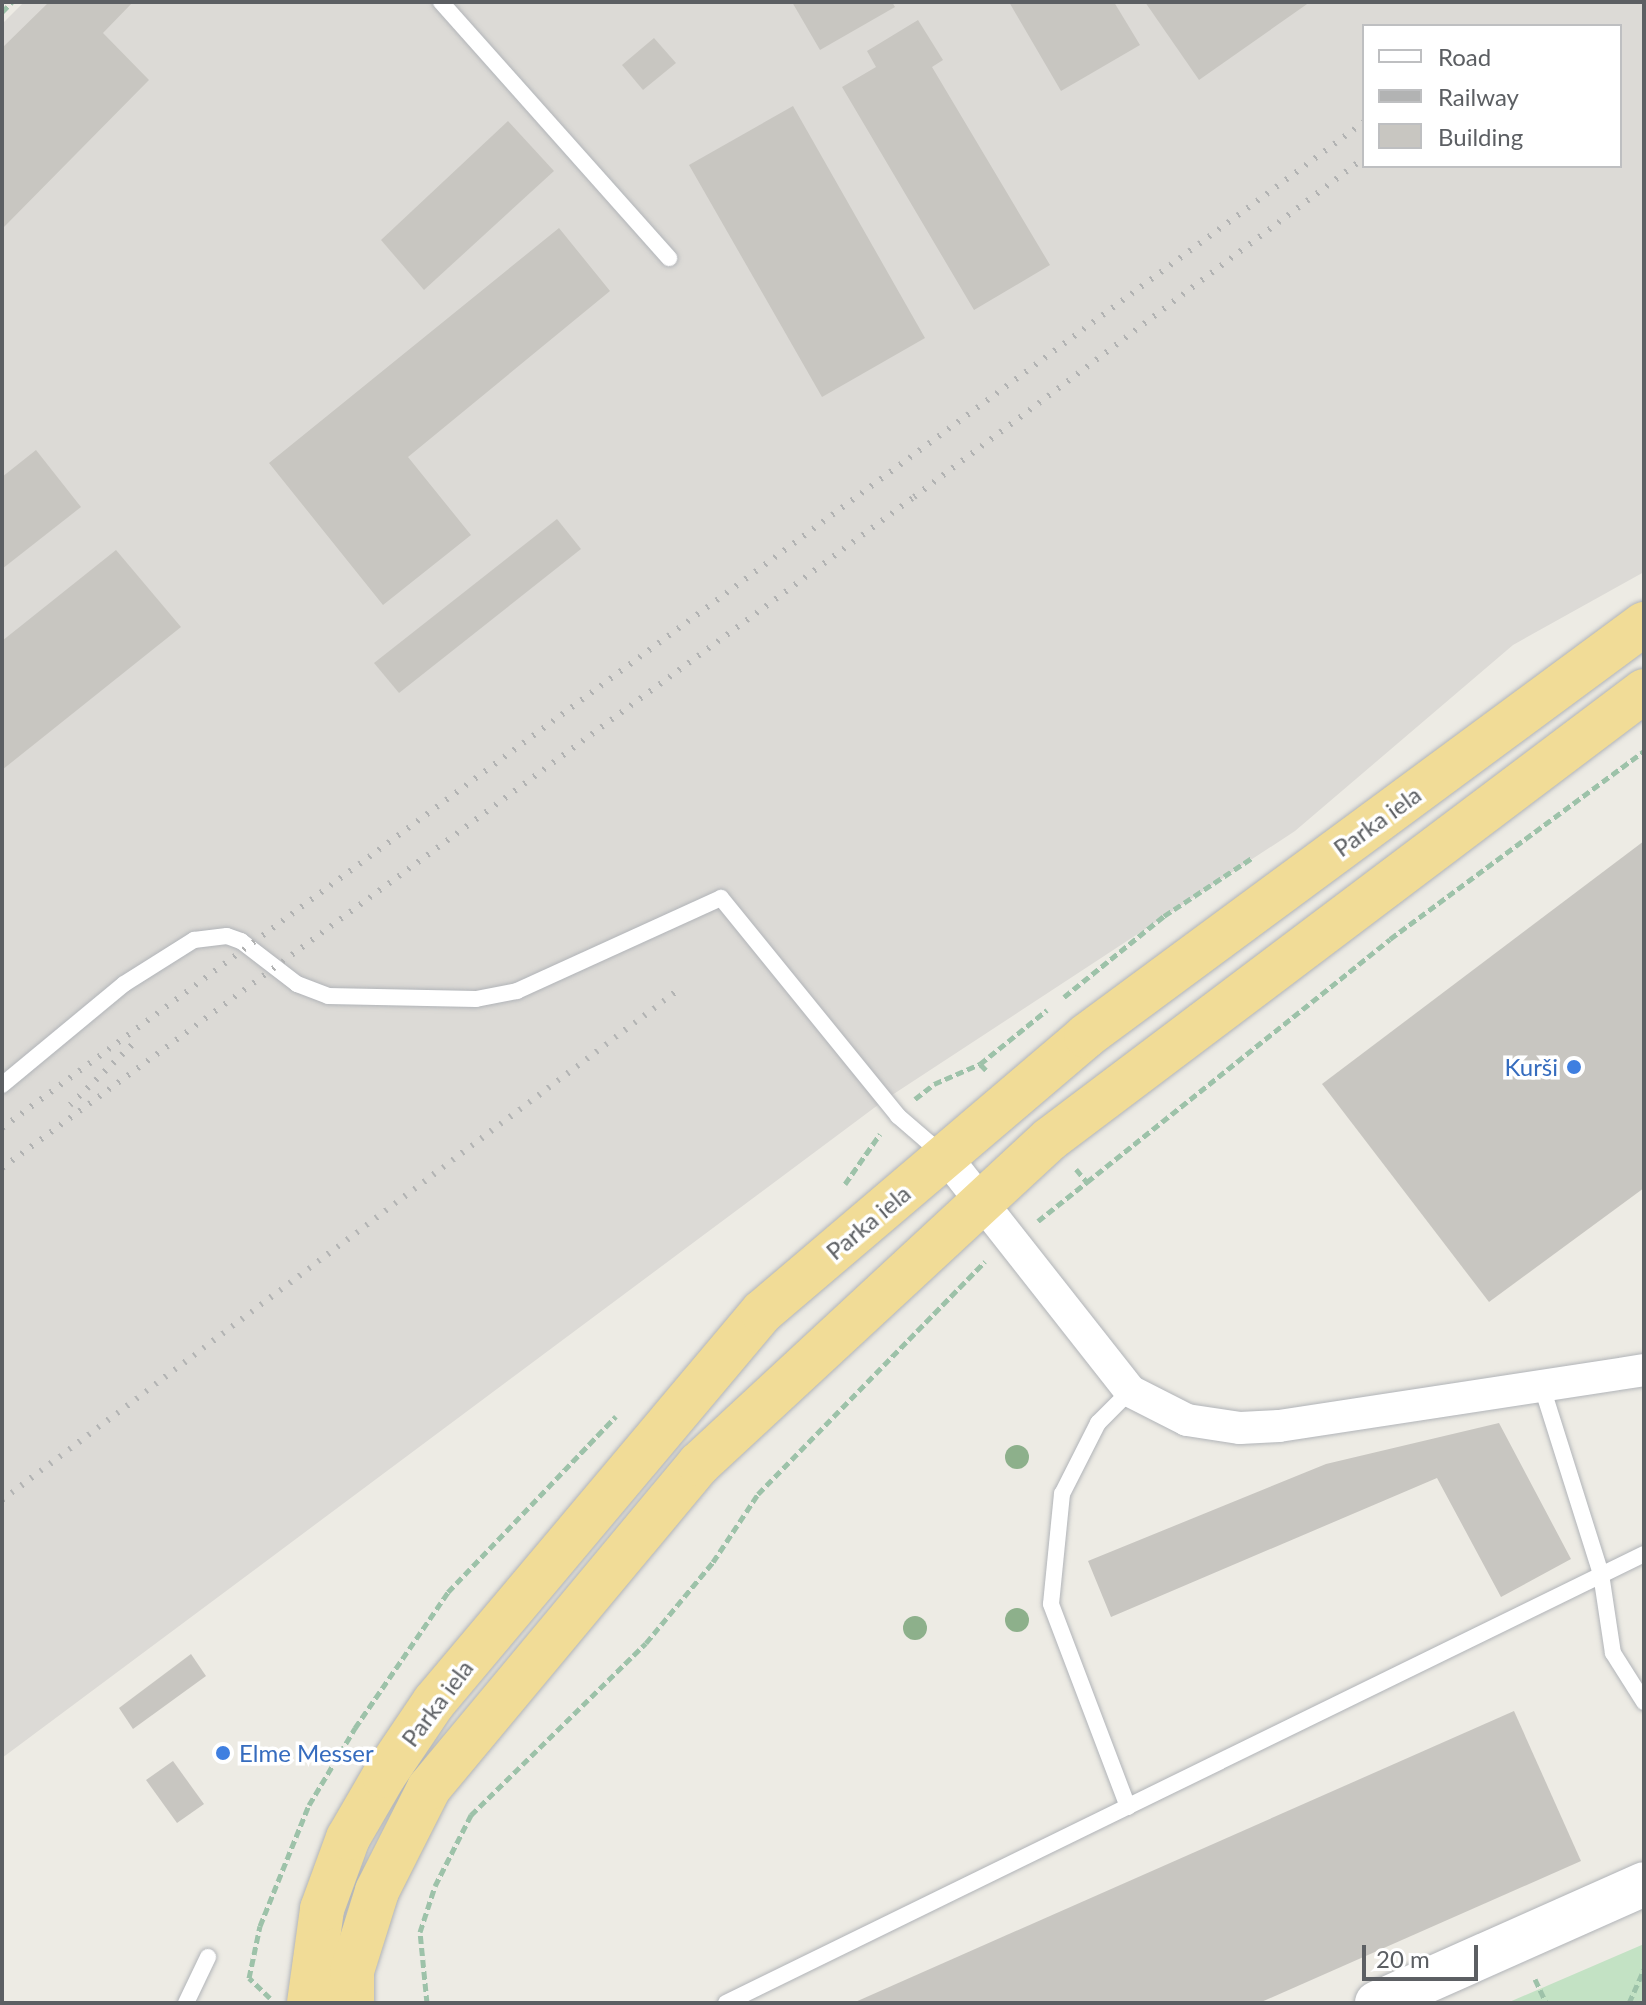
<!DOCTYPE html>
<meta charset="utf-8">
<style>
body{margin:0}
#map{position:relative;width:1646px;height:2005px;overflow:hidden;background:#edebe4;font-family:Lato,sans-serif}
div>[style]{position:absolute}
[style*='--x']{left:calc(var(--x)*1px);top:calc(var(--y)*1px);width:calc(var(--w)*1px);rotate:calc(var(--a)*1deg)}
.industrial>*{inset:0;background:#dcdad6}
.green>*{inset:0;background:#c3e2c4}
.building>*{inset:0;background:#c8c6c1}
.path>*{height:5px;margin-top:-2.5px;transform-origin:0;background:repeating-linear-gradient(90deg,#9dc2a9 0 8px,transparent 0 12px)}
.roads{filter:drop-shadow(0 0 2px #b1b4b8) drop-shadow(0 0 2px #b1b4b8)}
.lane>*{height:16px;margin:-8px;padding:0 8px;transform-origin:8px;border-radius:8px;background:#fff}
.street>*{height:32px;margin:-16px;padding:0 16px;transform-origin:16px;border-radius:16px;background:#fff}
.secondary>*{height:44px;margin:-22px;padding:0 22px;transform-origin:22px;border-radius:22px;background:#fff}
.highway>*{height:44px;margin:-22px;padding:0 22px;transform-origin:22px;border-radius:22px;background:#f1dc97}
.rail>*{height:6px;margin-top:-3px;transform-origin:0;background:repeating-linear-gradient(90deg,#b2b3b3 0 2px,transparent 0 12px)}
.trees>*{width:24px;height:24px;margin:-12px;border-radius:50%;background:#8db08b}
.dots>*{width:22px;height:22px;translate:-50% -50%;box-sizing:border-box;border:4px solid #fff;border-radius:50%}
span{translate:-50% -50%;white-space:nowrap;text-align:center;line-height:1.15;-webkit-text-stroke:7px #fff;paint-order:stroke}
.street-label{font-size:24px;color:#5c5f63}
.shop-label{font-size:24px;color:#366cbe}
.right{translate:-100% -50%;text-align:right}
.left{translate:0 -50%;text-align:left}
.frame{position:absolute;inset:0;border:4px solid #5c5f63;pointer-events:none}
.legend{position:absolute;left:1362px;top:24px;width:260px;height:144px;box-sizing:border-box;background:#fff;border:2px solid #bebfc1;margin:0;padding:10px 14px;list-style:none;font-size:24px;color:#5c5f63}
.legend li{display:flex;align-items:center;gap:16px;height:40px}
.legend b{width:40px;border:2px solid #bebfc1}
.scale{position:absolute;left:1362px;top:1945px;width:116px;height:36px;box-sizing:border-box;border:4px solid #5c5f63;border-top:0;padding-left:10px;font-size:24px;line-height:28px;white-space:nowrap;color:#5c5f63;-webkit-text-stroke:6px #fff;paint-order:stroke}
</style>
<div id="map">
<div class="industrial">
<div style="clip-path:polygon(evenodd,24px 2px,1644px 2px,1644px 572px,1513px 645px,1295px 831px,886px 1099px,2px 1758px,2px 24px,24px 2px,1364px 26px,1620px 26px,1620px 166px,1364px 166px,1364px 26px)"></div>
</div>
<div class="green">
<div style="clip-path:polygon(1644px 1944px,1644px 2003px,1507px 2003px)"></div>
</div>
<div class="building">
<div style="clip-path:polygon(49px 2px,133px 2px,103px 33px,149px 80px,2px 229px,2px 48px)"></div>
<div style="clip-path:polygon(792px 2px,892px 2px,895px 7px,820px 50px)"></div>
<div style="clip-path:polygon(1009px 2px,1114px 2px,1140px 45px,1061px 91px)"></div>
<div style="clip-path:polygon(1145px 2px,1310px 2px,1199px 80px)"></div>
<div style="clip-path:polygon(918px 20px,943px 60px,932px 67px,1050px 265px,974px 310px,842px 87px,876px 67px,867px 51px)"></div>
<div style="clip-path:polygon(654px 38px,676px 63px,643px 90px,622px 65px)"></div>
<div style="clip-path:polygon(793px 106px,925px 338px,822px 397px,689px 165px)"></div>
<div style="clip-path:polygon(508px 121px,554px 171px,424px 290px,381px 240px)"></div>
<div style="clip-path:polygon(559px 228px,610px 291px,408px 457px,471px 535px,383px 605px,269px 463px)"></div>
<div style="clip-path:polygon(36px 450px,81px 507px,2px 569px,2px 477px)"></div>
<div style="clip-path:polygon(557px 519px,581px 549px,399px 693px,374px 663px)"></div>
<div style="clip-path:polygon(116px 550px,181px 627px,2px 770px,2px 641px)"></div>
<div style="clip-path:polygon(1644px 841px,1644px 1188px,1489px 1302px,1322px 1084px)"></div>
<div style="clip-path:polygon(1499px 1423px,1571px 1559px,1501px 1597px,1437px 1478px,1111px 1617px,1088px 1561px,1326px 1464px)"></div>
<div style="clip-path:polygon(191px 1654px,206px 1676px,133px 1729px,119px 1708px)"></div>
<div style="clip-path:polygon(1514px 1711px,1581px 1861px,1259px 2003px,853px 2003px)"></div>
<div style="clip-path:polygon(173px 1761px,204px 1804px,177px 1823px,146px 1780px)"></div>
</div>
<div class="path">
<div style="--x:2;--y:12;--w:14;--a:-45"></div>
<div style="--x:1064;--y:997;--w:129;--a:-39"></div>
<div style="--x:1164;--y:916;--w:105;--a:-33.4"></div>
<div style="--x:986;--y:1070;--w:8;--a:-135"></div>
<div style="--x:980;--y:1064;--w:86;--a:-38.9"></div>
<div style="--x:915;--y:1099;--w:24;--a:-38"></div>
<div style="--x:934;--y:1084;--w:50;--a:-23.5"></div>
<div style="--x:1076;--y:1169;--w:17;--a:50"></div>
<div style="--x:1087;--y:1182;--w:388;--a:-38.7"></div>
<div style="--x:1390;--y:939;--w:316;--a:-36.5"></div>
<div style="--x:845;--y:1184;--w:61;--a:-55"></div>
<div style="--x:1038;--y:1221;--w:63;--a:-38.5"></div>
<div style="--x:1535;--y:1979;--w:26;--a:65"></div>
<div style="--x:270;--y:1998;--w:29;--a:-136"></div>
<div style="--x:249;--y:1978;--w:53;--a:-78.1"></div>
<div style="--x:260;--y:1926;--w:131;--a:-68"></div>
<div style="--x:309;--y:1805;--w:90;--a:-59.1"></div>
<div style="--x:355;--y:1728;--w:165;--a:-55.6"></div>
<div style="--x:448;--y:1592;--w:243;--a:-46.3"></div>
<div style="--x:427;--y:2003;--w:71;--a:-95.6"></div>
<div style="--x:420;--y:1932;--w:48;--a:-71.9"></div>
<div style="--x:435;--y:1886;--w:80;--a:-63.1"></div>
<div style="--x:471;--y:1815;--w:245;--a:-44.5"></div>
<div style="--x:646;--y:1643;--w:105;--a:-50.4"></div>
<div style="--x:713;--y:1562;--w:82;--a:-56.5"></div>
<div style="--x:758;--y:1494;--w:325;--a:-45.7"></div>
<div style="--x:1629;--y:2003;--w:37;--a:-66"></div>
</div>
<div class="roads">
<div class="lane">
<div style="--x:441;--y:2;--w:343;--a:48.3"></div>
<div style="--x:2;--y:1085;--w:158;--a:-39.6"></div>
<div style="--x:124;--y:984;--w:83;--a:-32.2"></div>
<div style="--x:194;--y:940;--w:33;--a:-7"></div>
<div style="--x:227;--y:936;--w:15;--a:20"></div>
<div style="--x:241;--y:941;--w:71;--a:37.5"></div>
<div style="--x:297;--y:984;--w:33;--a:21"></div>
<div style="--x:328;--y:996;--w:148;--a:1.2"></div>
<div style="--x:476;--y:999;--w:42;--a:-11"></div>
<div style="--x:517;--y:991;--w:224;--a:-24.5"></div>
<div style="--x:721;--y:898;--w:281;--a:50.9"></div>
<div style="--x:898;--y:1116;--w:58;--a:40.8"></div>
<div style="--x:1542;--y:1387;--w:196;--a:72.5"></div>
<div style="--x:1601;--y:1574;--w:80;--a:81.4"></div>
<div style="--x:1613;--y:1653;--w:58;--a:57.7"></div>
<div style="--x:1128;--y:1807;--w:217;--a:-110.8"></div>
<div style="--x:1051;--y:1604;--w:111;--a:-84.3"></div>
<div style="--x:1062;--y:1494;--w:80;--a:-63.1"></div>
<div style="--x:1098;--y:1423;--w:45;--a:-45"></div>
<div style="--x:186;--y:2003;--w:51;--a:-64.4"></div>
<div style="--x:726;--y:2003;--w:1022;--a:-26.06"></div>
</div>
<div class="street">
<div style="--x:946;--y:1157;--w:298;--a:51.8"></div>
<div style="--x:1130;--y:1391;--w:64;--a:27"></div>
<div style="--x:1187;--y:1420;--w:54;--a:8.6"></div>
<div style="--x:1240;--y:1428;--w:39;--a:-3"></div>
<div style="--x:1279;--y:1426;--w:369;--a:-8.7"></div>
</div>
<div class="secondary">
<div style="--x:1377;--y:2003;--w:292;--a:-24"></div>
</div>
<div class="highway">
<div style="--x:309;--y:2003;--w:95;--a:-82.1"></div>
<div style="--x:322;--y:1909;--w:76;--a:-69.9"></div>
<div style="--x:348;--y:1838;--w:72;--a:-59.9"></div>
<div style="--x:384;--y:1776;--w:89;--a:-56"></div>
<div style="--x:434;--y:1702;--w:510;--a:-49.94"></div>
<div style="--x:762;--y:1312;--w:426;--a:-40.4"></div>
<div style="--x:1086;--y:1036;--w:694;--a:-36.44"></div>
<div style="--x:352;--y:2003;--w:32;--a:-90"></div>
<div style="--x:352;--y:1971;--w:84;--a:-72.6"></div>
<div style="--x:377;--y:1891;--w:115;--a:-63.2"></div>
<div style="--x:429;--y:1788;--w:422;--a:-50.2"></div>
<div style="--x:699;--y:1464;--w:478;--a:-42.8"></div>
<div style="--x:1050;--y:1139;--w:744;--a:-37.02"></div>
</div>
</div>
<div class="rail">
<div style="--x:70;--y:1105;--w:88;--a:-44.1"></div>
<div style="--x:2;--y:1128;--w:1693;--a:-36.45"></div>
<div style="--x:2;--y:1168;--w:1132;--a:-36.34"></div>
<div style="--x:914;--y:497;--w:563;--a:-36.99"></div>
<div style="--x:2;--y:1500;--w:842;--a:-37.03"></div>
</div>
<div class="trees">
<div style="left:1017px;top:1457px"></div>
<div style="left:1017px;top:1620px"></div>
<div style="left:915px;top:1628px"></div>
</div>
<div class="dots">
<div style="left:1574px;top:1067px;background:#3f7fe0"></div>
<div style="left:223px;top:1753px;background:#3f7fe0"></div>
</div>
<div class="street-label">
<span style="left:1377px;top:821px;rotate:-36deg">Parka iela</span>
<span style="left:868px;top:1222px;rotate:-40deg">Parka iela</span>
<span style="left:437px;top:1703px;rotate:-53deg">Parka iela</span>
</div>
<div class="shop-label">
<span class="right" style="left:1558px;top:1067px">Kurši</span>
<span class="left" style="left:239px;top:1753px">Elme Messer</span>
</div>
<div class="frame"></div>
<ul class="legend">
<li><b style="height:10px;background:#fff"></b>Road</li>
<li><b style="height:10px;background:#b2b3b3"></b>Railway</li>
<li><b style="height:22px;background:#c8c6c1"></b>Building</li>
</ul>
<div class="scale">20 m</div>
</div>
